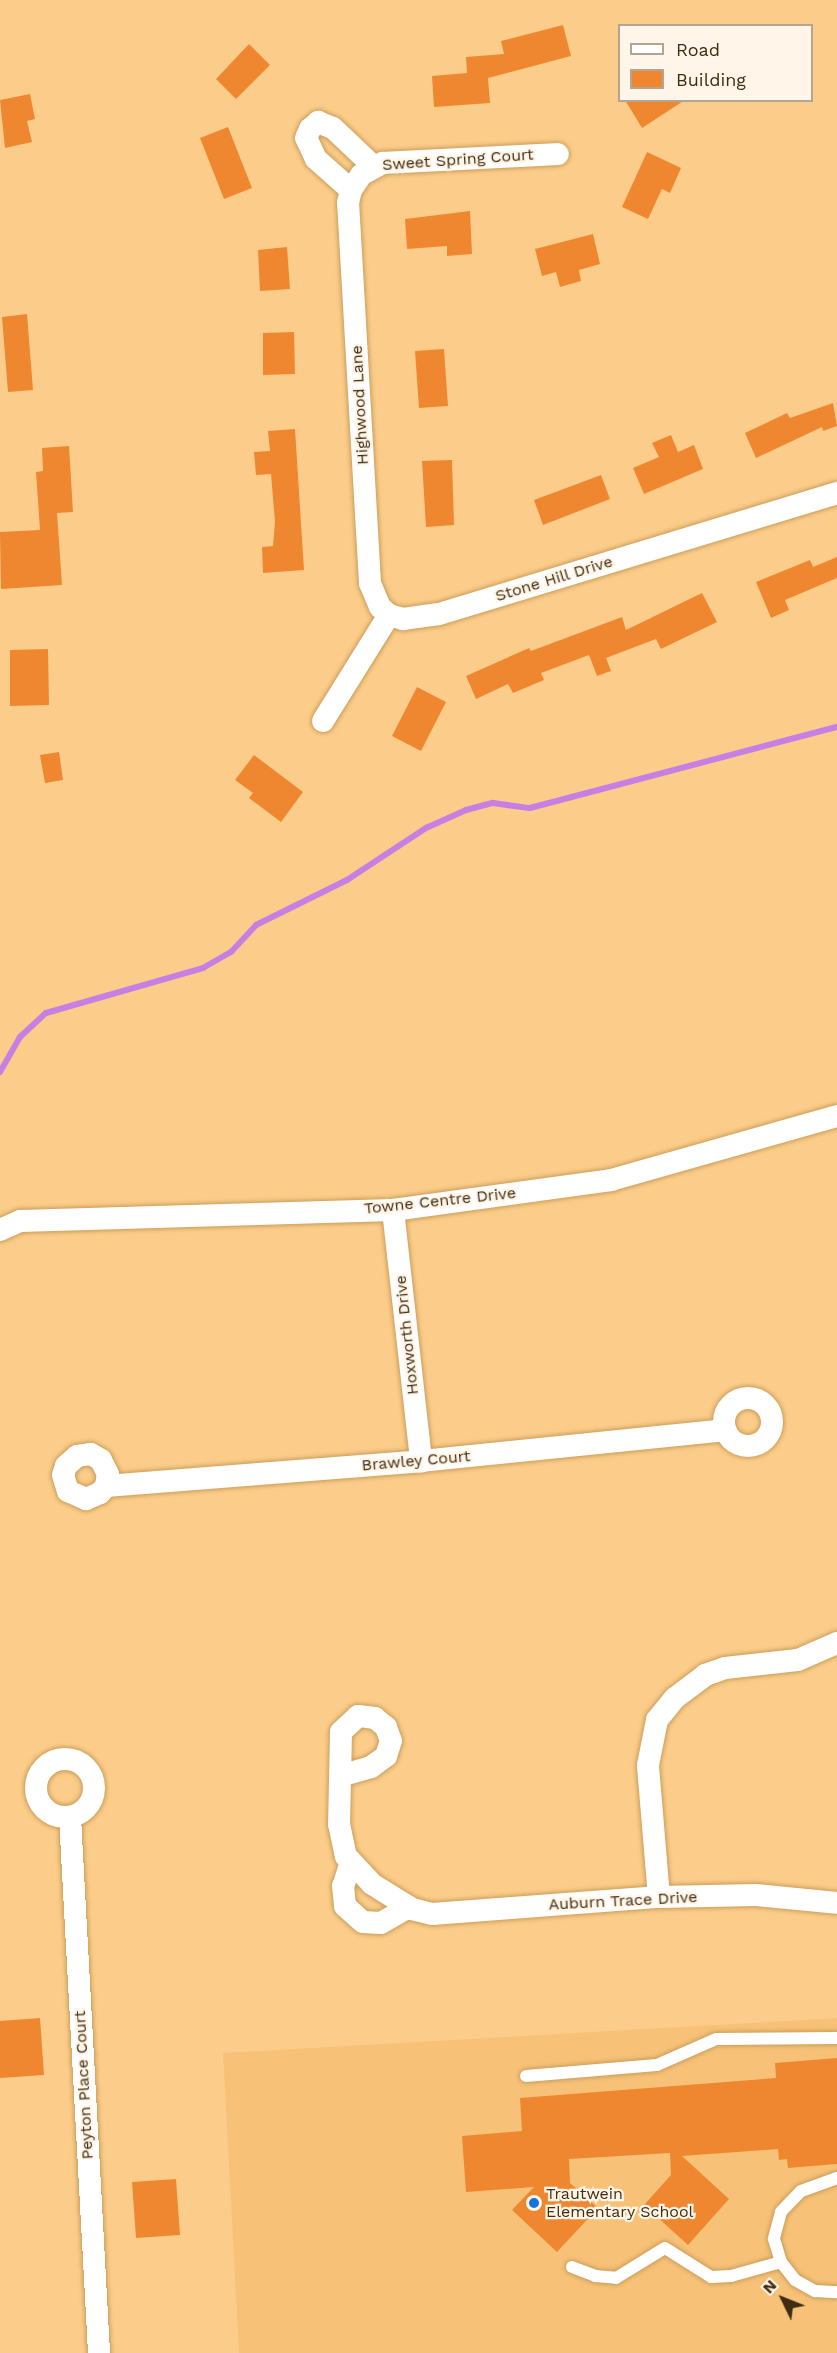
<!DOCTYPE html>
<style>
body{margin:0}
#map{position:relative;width:837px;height:2353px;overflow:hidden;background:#fccd8a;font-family:"Work Sans",sans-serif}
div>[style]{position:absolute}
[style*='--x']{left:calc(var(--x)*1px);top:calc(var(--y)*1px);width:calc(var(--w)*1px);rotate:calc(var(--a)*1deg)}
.built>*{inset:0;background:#f7c278}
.stream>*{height:6px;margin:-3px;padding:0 3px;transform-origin:3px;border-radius:3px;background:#c67fe3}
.building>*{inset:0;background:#ef8730}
.roads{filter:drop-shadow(0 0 2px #cb9e5b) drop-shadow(0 0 2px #cb9e5b)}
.lane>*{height:12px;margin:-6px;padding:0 6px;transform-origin:6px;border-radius:6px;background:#fff}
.street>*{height:22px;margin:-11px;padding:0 11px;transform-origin:11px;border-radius:11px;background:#fff}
.street>.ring{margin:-11px;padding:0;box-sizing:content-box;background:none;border:22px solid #fff;border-radius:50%}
.dots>*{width:16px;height:16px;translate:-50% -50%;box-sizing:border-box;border:3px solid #fff5e8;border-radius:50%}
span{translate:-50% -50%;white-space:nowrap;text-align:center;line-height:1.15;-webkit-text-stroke:4.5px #fff5e8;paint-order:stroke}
.street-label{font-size:16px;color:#3f2d11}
.poi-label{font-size:16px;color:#3f2d11}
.left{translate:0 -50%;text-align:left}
.legend{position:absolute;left:618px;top:24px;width:195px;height:78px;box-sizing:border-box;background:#fff5e8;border:2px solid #b2a592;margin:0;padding:8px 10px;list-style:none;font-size:18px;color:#3f2d11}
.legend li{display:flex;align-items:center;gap:12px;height:30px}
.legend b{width:30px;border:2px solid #b2a592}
.north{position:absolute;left:753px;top:2269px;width:60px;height:60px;-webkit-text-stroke:4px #fff5e8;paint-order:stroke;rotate:313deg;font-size:16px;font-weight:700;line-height:24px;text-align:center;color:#3f2d11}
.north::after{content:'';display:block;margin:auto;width:21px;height:27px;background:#3f2d11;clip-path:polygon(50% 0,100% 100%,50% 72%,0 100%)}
</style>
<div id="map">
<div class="built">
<div style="clip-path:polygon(837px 2018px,837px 2353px,239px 2353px,223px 2053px)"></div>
</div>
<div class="stream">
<div style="--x:0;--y:1072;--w:40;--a:-60.3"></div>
<div style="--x:20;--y:1037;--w:35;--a:-43"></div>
<div style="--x:46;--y:1013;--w:163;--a:-16"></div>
<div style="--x:203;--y:968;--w:32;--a:-30"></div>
<div style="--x:231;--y:952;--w:37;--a:-47"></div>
<div style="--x:256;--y:925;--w:102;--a:-26.3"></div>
<div style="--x:347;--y:880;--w:95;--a:-33.4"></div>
<div style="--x:426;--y:828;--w:44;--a:-24.2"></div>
<div style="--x:466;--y:810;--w:28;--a:-15"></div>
<div style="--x:493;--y:803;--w:37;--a:8"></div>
<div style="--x:530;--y:808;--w:318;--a:-14.8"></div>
</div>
<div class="building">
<div style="clip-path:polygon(563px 25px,571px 56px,488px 78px,490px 103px,434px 107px,432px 76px,467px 73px,466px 57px,504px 54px,501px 41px)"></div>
<div style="clip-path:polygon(249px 44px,270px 65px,236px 99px,216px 79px)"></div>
<div style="clip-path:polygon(30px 94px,35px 119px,27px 121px,32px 142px,5px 148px,0 100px)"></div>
<div style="clip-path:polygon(625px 100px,685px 100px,642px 128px)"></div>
<div style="clip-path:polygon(228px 127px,252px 188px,224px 199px,200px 138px)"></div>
<div style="clip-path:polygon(647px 152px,681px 168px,670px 193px,662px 189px,648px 219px,622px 207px)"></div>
<div style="clip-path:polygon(470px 211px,472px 254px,447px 256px,447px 246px,407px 249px,405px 219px)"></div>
<div style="clip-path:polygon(593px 234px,600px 264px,579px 270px,581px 281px,560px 287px,556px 272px,542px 276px,535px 249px)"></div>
<div style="clip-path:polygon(287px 247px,290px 289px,260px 291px,258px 250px)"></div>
<div style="clip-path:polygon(27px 314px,33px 390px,8px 392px,2px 317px)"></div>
<div style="clip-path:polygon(294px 332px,295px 374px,263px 375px,263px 333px)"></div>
<div style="clip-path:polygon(444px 349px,448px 406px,419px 408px,415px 351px)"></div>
<div style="clip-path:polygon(833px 403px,837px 426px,823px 431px,822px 427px,756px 458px,745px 433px,787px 413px,790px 418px)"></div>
<div style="clip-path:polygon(295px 429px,304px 570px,263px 573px,262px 547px,273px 546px,275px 522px,271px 474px,256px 475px,254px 452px,270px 451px,268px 431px)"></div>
<div style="clip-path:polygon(671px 435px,678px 452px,694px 445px,703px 469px,644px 494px,633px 468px,659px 457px,652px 443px)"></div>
<div style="clip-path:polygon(69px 446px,73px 512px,57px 513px,62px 585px,1px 589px,0 532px,40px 530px,36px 472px,43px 471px,42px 448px)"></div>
<div style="clip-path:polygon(452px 460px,454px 525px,426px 527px,422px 461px)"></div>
<div style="clip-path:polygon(601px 475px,610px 499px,543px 525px,534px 500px)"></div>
<div style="clip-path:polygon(837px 557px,837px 578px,785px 600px,789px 610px,771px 618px,756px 582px,810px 560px,813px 567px)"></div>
<div style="clip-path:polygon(702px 593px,717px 622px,661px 649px,656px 639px,606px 658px,611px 671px,597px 676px,589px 655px,541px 673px,544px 680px,513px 693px,508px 684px,476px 699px,466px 676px,529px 648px,531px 651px,622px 617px,626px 630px)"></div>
<div style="clip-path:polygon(48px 649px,49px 705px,10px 706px,10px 650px)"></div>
<div style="clip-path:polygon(417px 687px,446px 702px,421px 751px,392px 736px)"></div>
<div style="clip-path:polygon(59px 752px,63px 780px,45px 783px,40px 755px)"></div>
<div style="clip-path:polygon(254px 755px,303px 792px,281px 822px,249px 798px,253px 793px,235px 780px)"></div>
<div style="clip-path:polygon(40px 2018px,44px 2075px,0 2078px,0 2021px)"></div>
<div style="clip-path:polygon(837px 2058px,837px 2164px,788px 2168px,787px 2159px,779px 2160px,778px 2149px,682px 2156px,729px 2199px,688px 2245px,644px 2205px,671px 2175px,670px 2153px,569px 2159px,570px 2183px,598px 2208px,557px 2252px,512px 2210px,534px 2187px,466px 2192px,462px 2136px,522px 2131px,520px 2098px,776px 2078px,775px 2063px)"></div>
<div style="clip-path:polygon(176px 2179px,180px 2235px,136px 2238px,132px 2182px)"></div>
</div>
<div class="roads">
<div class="lane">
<div style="--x:526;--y:2076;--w:131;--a:-4.8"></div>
<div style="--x:657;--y:2065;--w:64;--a:-23.8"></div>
<div style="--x:716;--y:2039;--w:121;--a:-0.5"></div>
<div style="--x:837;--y:2178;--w:38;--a:160"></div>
<div style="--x:801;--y:2191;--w:29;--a:134"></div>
<div style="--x:781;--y:2212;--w:28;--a:105"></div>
<div style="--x:774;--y:2239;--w:24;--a:73"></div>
<div style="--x:781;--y:2262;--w:23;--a:52"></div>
<div style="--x:795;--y:2280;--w:23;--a:29"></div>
<div style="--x:815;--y:2291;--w:22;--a:3"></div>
<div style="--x:572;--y:2267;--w:25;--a:21"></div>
<div style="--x:595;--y:2276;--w:21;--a:5"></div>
<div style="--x:616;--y:2278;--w:57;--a:-31.5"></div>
<div style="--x:665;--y:2248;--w:54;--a:32.2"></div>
<div style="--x:711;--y:2277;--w:20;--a:-3"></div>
<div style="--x:731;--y:2276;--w:52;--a:-15.6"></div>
</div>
<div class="street">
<div style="--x:351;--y:190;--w:47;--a:-138.5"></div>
<div style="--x:316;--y:159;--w:23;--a:-115"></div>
<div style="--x:306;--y:138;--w:10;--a:-66"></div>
<div style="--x:310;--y:129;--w:11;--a:-41"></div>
<div style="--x:318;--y:122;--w:16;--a:22"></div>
<div style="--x:333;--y:128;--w:55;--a:43.5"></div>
<div style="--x:389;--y:615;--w:12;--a:-138"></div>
<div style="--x:380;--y:607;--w:26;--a:-113"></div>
<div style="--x:370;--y:583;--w:381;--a:-93.3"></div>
<div style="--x:348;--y:203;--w:13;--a:-77"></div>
<div style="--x:351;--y:190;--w:18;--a:-56"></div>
<div style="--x:361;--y:175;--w:25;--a:-29"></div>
<div style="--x:383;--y:163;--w:175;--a:-2.9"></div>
<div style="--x:323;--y:721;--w:125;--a:-58.1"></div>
<div style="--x:389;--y:615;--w:15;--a:16"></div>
<div style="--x:403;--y:619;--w:36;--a:-8"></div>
<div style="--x:439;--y:614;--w:416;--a:-16.9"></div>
<div style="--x:393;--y:1210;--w:253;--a:83.6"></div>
<div style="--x:0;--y:1230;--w:22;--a:-24"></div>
<div style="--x:20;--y:1221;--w:373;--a:-1.7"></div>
<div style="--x:393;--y:1210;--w:220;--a:-7.8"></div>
<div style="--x:611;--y:1180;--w:235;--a:-15.8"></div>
<div class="ring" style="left:724px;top:1398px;width:26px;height:26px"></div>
<div style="--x:106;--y:1486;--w:12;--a:-81"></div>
<div style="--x:108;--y:1474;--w:16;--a:-117"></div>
<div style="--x:101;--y:1460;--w:12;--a:-149"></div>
<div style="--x:91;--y:1454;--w:14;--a:172"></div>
<div style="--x:77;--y:1456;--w:15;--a:138"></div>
<div style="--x:66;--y:1466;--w:9;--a:108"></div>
<div style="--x:63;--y:1475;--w:17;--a:73"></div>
<div style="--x:68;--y:1491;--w:20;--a:24"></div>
<div style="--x:86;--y:1499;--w:15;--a:-23"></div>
<div style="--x:100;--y:1493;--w:9;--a:-49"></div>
<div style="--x:106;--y:1486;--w:316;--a:-4.5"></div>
<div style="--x:421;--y:1461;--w:306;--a:-5.8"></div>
<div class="ring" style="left:36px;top:1759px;width:36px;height:36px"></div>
<div style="--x:340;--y:1776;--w:32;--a:-16"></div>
<div style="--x:371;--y:1767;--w:19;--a:-36"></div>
<div style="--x:386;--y:1756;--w:16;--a:-72"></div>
<div style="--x:391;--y:1741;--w:15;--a:-110"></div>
<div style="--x:386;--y:1727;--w:14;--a:-141"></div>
<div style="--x:375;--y:1718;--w:17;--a:-173"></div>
<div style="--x:358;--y:1716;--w:23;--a:137"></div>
<div style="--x:341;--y:1732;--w:92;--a:91.2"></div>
<div style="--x:339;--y:1824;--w:33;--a:78"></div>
<div style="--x:346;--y:1856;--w:38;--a:47"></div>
<div style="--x:372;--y:1884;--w:47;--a:32"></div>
<div style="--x:412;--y:1909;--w:21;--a:14"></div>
<div style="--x:432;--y:1914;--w:228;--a:-4.3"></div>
<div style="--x:659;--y:1897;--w:97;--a:-1.2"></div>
<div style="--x:756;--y:1895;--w:81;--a:5.6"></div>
<div style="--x:70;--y:1817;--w:537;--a:86.9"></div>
<div style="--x:351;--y:1862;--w:25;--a:108"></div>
<div style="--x:343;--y:1886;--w:20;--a:84"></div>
<div style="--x:345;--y:1906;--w:24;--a:42"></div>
<div style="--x:363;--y:1922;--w:18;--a:3"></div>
<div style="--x:381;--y:1923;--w:32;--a:-30"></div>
<div style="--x:659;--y:1897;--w:132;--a:-94.8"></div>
<div style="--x:648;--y:1765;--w:46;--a:-78.7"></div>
<div style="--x:657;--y:1720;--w:28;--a:-51"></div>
<div style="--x:675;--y:1698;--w:38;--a:-37"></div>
<div style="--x:705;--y:1675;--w:21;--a:-19"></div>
<div style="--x:725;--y:1668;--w:73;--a:-6.3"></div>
<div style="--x:798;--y:1660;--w:43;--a:-23.6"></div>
</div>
</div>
<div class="dots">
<div style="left:534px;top:2203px;background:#1374dd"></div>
</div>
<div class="street-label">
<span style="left:458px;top:160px;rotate:-4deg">Sweet Spring Court</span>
<span style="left:360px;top:405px;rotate:-93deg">Highwood Lane</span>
<span style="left:554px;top:579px;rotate:-17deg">Stone Hill Drive</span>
<span style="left:440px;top:1201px;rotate:-6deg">Towne Centre Drive</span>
<span style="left:407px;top:1335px;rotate:-96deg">Hoxworth Drive</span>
<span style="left:416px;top:1461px;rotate:-5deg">Brawley Court</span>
<span style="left:623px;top:1901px;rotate:-3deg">Auburn Trace Drive</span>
<span style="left:84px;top:2085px;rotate:-93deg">Peyton Place Court</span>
</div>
<div class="poi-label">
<span class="left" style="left:546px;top:2203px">Trautwein<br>Elementary School</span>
</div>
<ul class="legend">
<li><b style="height:8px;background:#fff"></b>Road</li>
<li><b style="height:16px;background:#ef8730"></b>Building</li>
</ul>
<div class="north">N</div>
</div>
